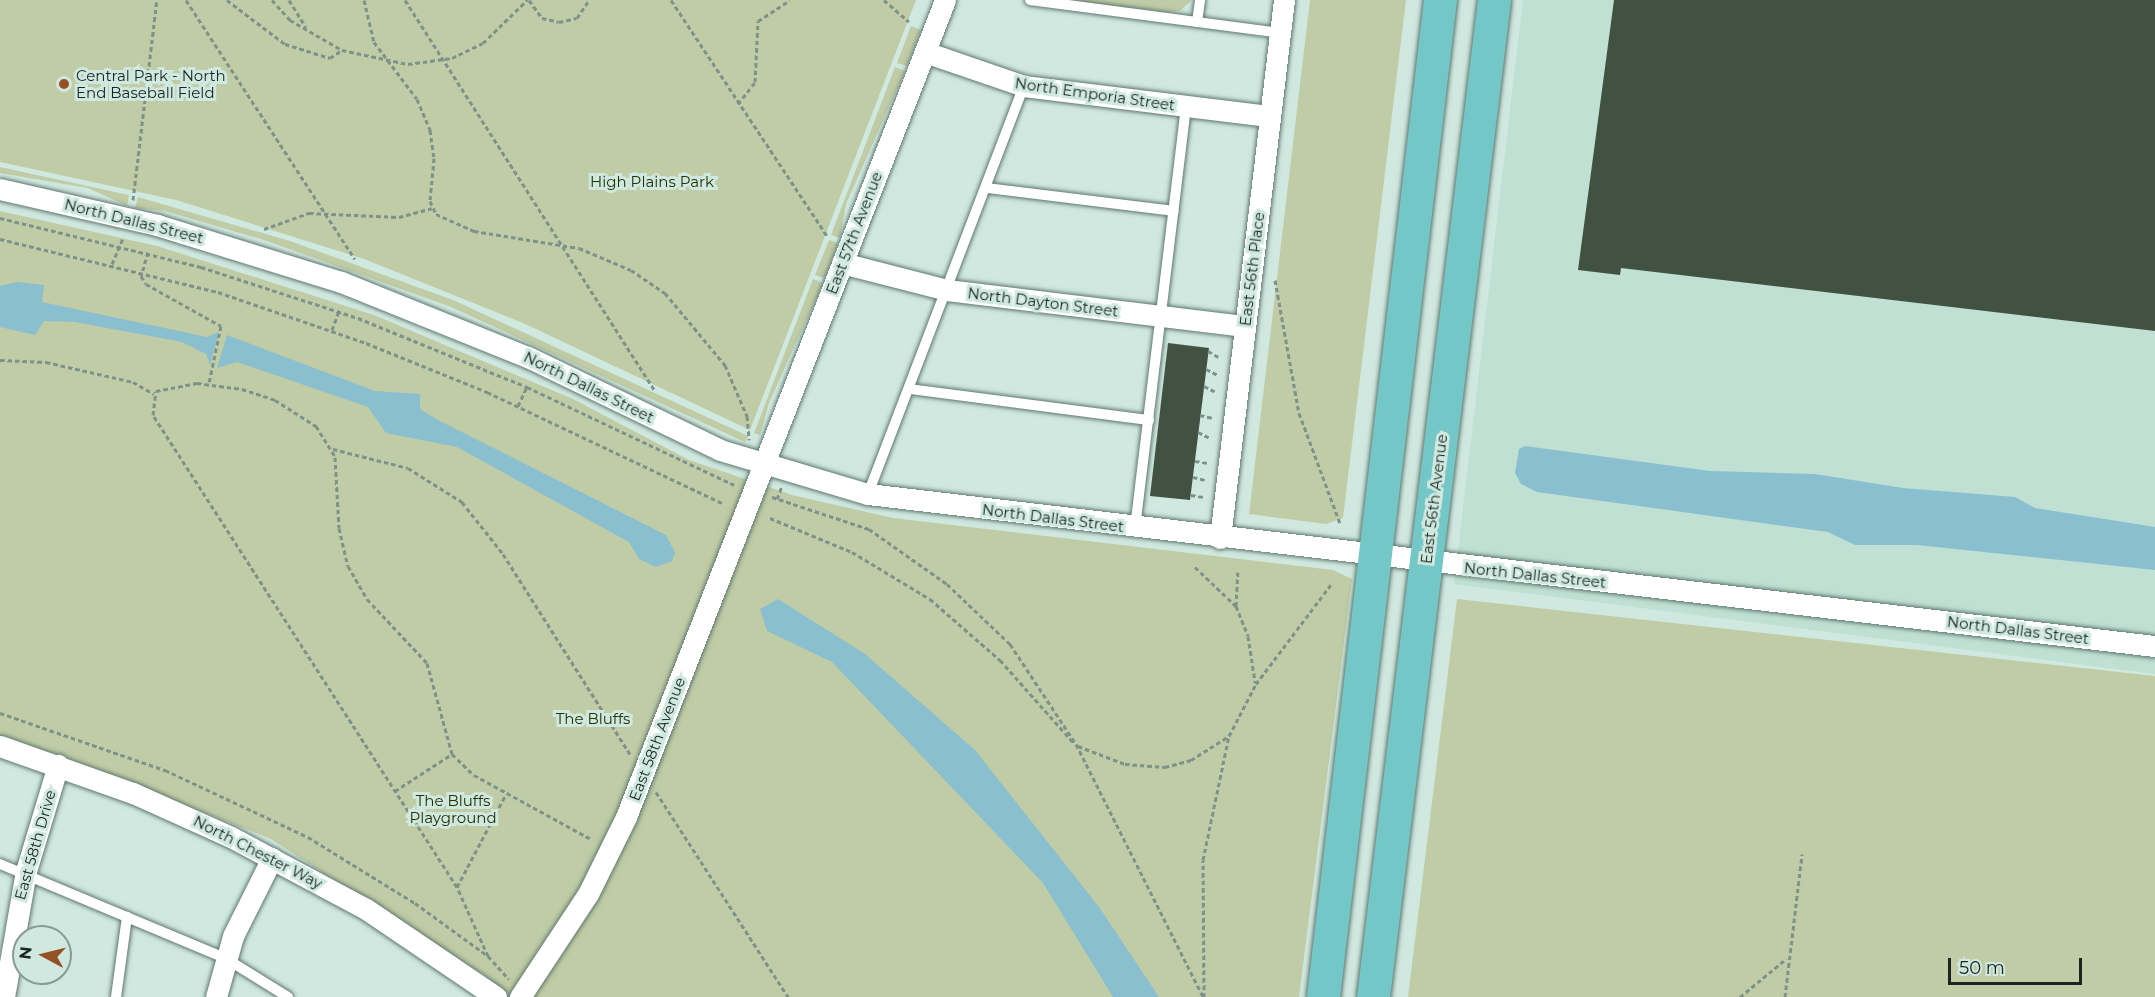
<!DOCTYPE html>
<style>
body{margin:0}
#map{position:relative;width:2155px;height:997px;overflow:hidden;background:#d0e9e0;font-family:Montserrat,sans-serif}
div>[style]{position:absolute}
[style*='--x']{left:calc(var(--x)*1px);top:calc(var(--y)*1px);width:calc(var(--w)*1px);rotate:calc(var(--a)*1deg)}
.built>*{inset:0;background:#bfe0d3}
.green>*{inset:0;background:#bfcca5}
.water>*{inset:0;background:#8abfcf}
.building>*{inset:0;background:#415142}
.path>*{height:3px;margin-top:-1.5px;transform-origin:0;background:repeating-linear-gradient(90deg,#7f918b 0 4.5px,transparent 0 7.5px)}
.roads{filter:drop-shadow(0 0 2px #60776f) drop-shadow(0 0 2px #60776f)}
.service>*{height:10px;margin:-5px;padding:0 5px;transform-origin:5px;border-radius:5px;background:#fff}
.minor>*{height:21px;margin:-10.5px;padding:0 10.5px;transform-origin:10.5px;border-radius:10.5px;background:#fff}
.primary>*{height:33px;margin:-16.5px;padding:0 16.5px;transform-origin:16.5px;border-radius:16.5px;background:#74c7c7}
.dots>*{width:16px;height:16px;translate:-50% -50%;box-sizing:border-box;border:3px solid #d0e9e0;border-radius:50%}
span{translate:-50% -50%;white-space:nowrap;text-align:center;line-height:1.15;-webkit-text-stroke:6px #d0e9e0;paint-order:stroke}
.poi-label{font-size:15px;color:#1a2421}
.left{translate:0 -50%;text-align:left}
.street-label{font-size:15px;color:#1a2421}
.park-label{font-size:15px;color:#263100}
.north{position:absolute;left:12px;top:925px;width:60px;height:60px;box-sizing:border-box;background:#d0e9e0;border:2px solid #879a94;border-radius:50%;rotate:277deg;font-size:16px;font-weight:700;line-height:24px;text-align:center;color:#1a2421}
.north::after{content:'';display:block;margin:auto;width:21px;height:27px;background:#955124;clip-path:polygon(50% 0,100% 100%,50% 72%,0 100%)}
.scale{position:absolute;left:1948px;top:958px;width:134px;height:27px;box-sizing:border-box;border:3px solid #1a2421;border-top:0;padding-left:8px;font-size:18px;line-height:21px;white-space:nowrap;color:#1a2421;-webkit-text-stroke:4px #d0e9e0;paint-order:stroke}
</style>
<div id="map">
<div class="built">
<div style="clip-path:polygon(1523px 0,2155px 0,2155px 674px,1454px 584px)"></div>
</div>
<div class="green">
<div style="clip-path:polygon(0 0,916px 0,750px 430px,523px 323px,364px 259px,176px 200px,0 162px)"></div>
<div style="clip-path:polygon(1056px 0,1192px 0,1180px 11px,1169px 12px)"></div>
<div style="clip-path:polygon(1310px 0,1406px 0,1343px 518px,1326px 524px,1249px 514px)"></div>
<div style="clip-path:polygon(911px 26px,921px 30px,907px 66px,897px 63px)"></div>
<div style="clip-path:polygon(895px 67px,905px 71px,846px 204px,840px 238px,831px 235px)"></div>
<div style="clip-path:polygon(0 167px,129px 195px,127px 206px,88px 188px,0 173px)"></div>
<div style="clip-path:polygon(138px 197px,290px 241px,453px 300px,748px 436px,745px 442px,451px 307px,264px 240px,165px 211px,135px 208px)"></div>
<div style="clip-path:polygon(0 211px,157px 246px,374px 315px,573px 399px,689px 460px,792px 495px,893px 518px,1333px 570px,1352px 579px,1299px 997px,514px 997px,271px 839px,60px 755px,0 739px)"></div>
<div style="clip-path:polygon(829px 240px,838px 243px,825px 278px,815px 275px)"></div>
<div style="clip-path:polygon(813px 279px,823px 283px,769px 403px,760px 435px,754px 433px)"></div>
<div style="clip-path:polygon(1457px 599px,2155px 676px,2155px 997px,1408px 997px)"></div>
</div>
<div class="water">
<div style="clip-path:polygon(17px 282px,44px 285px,42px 302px,207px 337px,219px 332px,210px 365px,206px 354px,182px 342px,75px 322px,44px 321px,35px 335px,0 327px,0 286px)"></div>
<div style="clip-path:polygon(227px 335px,375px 391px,420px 394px,420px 409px,436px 419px,666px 535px,675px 553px,672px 561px,656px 567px,639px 559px,629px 542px,457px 447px,386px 433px,368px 407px,237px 362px,217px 368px)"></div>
<div style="clip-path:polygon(1525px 446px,1710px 471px,1815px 474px,1903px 488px,2015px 497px,2035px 508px,2155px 527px,2155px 570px,1917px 545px,1855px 545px,1828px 532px,1537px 492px,1521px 484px,1515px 473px,1519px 449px)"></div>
<div style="clip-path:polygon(778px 599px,865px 654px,975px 750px,1099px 907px,1159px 997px,1113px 997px,1043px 883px,832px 662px,767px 631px,760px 609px)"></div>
</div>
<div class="building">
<div style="clip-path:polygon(1614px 0,2155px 0,2155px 331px,1621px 268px,1620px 275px,1578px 270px)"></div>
<div style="clip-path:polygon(1168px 343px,1209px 348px,1190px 500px,1150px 496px)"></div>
</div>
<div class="path">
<div style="--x:186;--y:0;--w:309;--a:56.9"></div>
<div style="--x:227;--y:0;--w:73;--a:37.2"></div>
<div style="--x:285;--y:44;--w:47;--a:17.3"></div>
<div style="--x:330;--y:58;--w:14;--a:-34"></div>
<div style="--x:272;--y:0;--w:27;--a:48"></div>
<div style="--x:290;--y:20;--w:60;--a:30"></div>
<div style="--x:342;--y:50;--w:67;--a:12"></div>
<div style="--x:408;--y:64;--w:44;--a:-7.8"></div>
<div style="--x:452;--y:58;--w:34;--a:-26"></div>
<div style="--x:483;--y:43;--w:62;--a:-44.3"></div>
<div style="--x:289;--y:0;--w:32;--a:58"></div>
<div style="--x:364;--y:0;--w:43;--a:76.6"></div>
<div style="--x:374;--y:42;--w:71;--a:53"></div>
<div style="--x:417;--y:99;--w:34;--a:67"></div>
<div style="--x:430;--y:130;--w:28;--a:82"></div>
<div style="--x:434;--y:158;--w:43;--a:95.3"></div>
<div style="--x:430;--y:201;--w:14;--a:65"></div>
<div style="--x:436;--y:214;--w:42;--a:24.1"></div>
<div style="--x:474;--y:231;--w:106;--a:9.2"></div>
<div style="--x:579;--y:248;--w:56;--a:22.9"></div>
<div style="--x:631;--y:270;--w:41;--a:34.1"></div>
<div style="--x:665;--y:293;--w:94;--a:50.2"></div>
<div style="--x:725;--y:365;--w:56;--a:66.7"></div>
<div style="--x:747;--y:416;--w:24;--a:85"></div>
<div style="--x:405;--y:0;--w:464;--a:57.4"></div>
<div style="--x:529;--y:0;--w:22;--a:54"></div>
<div style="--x:542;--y:18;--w:17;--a:13"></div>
<div style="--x:559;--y:22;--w:18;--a:-13"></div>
<div style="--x:577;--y:18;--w:22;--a:-56"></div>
<div style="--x:671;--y:0;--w:284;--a:56.5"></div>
<div style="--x:884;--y:0;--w:33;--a:41"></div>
<div style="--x:738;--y:104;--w:28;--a:-52"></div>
<div style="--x:755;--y:82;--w:61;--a:-87.2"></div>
<div style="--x:758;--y:21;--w:38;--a:-33"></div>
<div style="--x:133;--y:200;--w:201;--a:-83.2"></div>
<div style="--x:0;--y:218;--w:207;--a:13.7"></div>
<div style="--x:201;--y:267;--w:165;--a:18"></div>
<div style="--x:358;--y:318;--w:183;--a:22.2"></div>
<div style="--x:527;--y:387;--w:229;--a:25.3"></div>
<div style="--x:264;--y:229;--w:48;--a:-19.6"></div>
<div style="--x:309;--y:213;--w:90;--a:2.5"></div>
<div style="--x:399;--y:217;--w:34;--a:-15"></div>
<div style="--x:0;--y:239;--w:224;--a:13.7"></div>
<div style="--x:218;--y:292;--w:157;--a:19"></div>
<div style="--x:366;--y:343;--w:131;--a:22"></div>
<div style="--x:487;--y:392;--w:262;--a:25.3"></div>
<div style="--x:148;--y:252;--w:25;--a:106"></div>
<div style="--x:141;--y:276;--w:9;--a:58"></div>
<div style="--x:146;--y:284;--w:86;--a:29.2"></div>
<div style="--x:221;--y:326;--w:58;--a:101.9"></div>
<div style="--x:112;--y:264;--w:30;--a:-67"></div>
<div style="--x:1275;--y:280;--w:135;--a:79.8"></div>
<div style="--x:1299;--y:413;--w:117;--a:69.6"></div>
<div style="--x:332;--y:330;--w:20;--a:-70"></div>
<div style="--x:1208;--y:351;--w:14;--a:30"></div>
<div style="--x:0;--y:360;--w:46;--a:2.5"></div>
<div style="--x:46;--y:362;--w:89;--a:12.9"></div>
<div style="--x:133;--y:382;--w:24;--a:30"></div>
<div style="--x:1206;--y:369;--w:13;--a:27"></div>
<div style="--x:1204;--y:386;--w:13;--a:27"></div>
<div style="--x:518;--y:406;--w:21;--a:-65"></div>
<div style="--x:1200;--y:415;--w:13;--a:13"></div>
<div style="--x:1198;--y:432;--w:13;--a:27"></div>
<div style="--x:333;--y:449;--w:77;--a:14.2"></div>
<div style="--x:408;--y:468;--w:64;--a:32.2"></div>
<div style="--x:462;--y:502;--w:66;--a:51.7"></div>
<div style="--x:503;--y:554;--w:237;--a:57.6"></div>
<div style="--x:1195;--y:461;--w:12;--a:9"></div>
<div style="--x:1193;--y:477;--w:12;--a:14"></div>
<div style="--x:1191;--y:495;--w:12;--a:9"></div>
<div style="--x:772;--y:497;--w:102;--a:18.3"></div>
<div style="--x:869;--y:529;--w:95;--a:35.2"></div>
<div style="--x:947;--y:584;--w:87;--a:43.6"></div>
<div style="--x:1010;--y:644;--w:120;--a:56.6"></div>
<div style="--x:1076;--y:744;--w:283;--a:63.3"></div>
<div style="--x:777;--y:499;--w:14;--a:-69"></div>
<div style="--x:770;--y:518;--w:89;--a:22.5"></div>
<div style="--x:852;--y:552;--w:91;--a:31.1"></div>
<div style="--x:930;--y:599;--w:93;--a:41.1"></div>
<div style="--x:1000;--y:660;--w:110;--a:48.3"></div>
<div style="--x:1195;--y:567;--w:57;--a:43.6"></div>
<div style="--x:1236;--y:606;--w:32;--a:68"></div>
<div style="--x:1248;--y:636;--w:47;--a:81.3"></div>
<div style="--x:1236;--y:606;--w:34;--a:-87"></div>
<div style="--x:0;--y:713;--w:175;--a:19.1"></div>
<div style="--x:165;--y:770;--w:158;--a:25.1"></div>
<div style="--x:308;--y:837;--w:126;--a:31.7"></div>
<div style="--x:415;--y:903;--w:90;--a:36"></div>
<div style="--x:488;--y:956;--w:31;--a:48"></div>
<div style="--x:1078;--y:746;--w:50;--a:21"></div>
<div style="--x:1125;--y:764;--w:40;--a:4.3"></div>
<div style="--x:1165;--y:767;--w:27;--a:-15"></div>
<div style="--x:1191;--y:760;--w:45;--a:-32.3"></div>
<div style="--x:395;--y:791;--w:68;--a:-33"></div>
<div style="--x:656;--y:792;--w:244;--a:57.2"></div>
<div style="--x:457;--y:887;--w:105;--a:-62.2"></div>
<div style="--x:488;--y:956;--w:76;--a:-114.2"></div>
<div style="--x:457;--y:887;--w:561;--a:-122.78"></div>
<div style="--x:153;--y:415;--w:24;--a:-83"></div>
<div style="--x:156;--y:391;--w:42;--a:-11"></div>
<div style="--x:197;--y:383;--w:45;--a:7.6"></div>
<div style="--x:242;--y:389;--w:35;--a:18"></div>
<div style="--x:275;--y:400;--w:49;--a:32.4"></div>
<div style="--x:316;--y:426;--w:36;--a:58"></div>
<div style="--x:335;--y:457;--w:71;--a:86.8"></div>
<div style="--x:339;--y:528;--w:39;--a:77"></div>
<div style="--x:348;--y:566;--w:38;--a:60"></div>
<div style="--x:367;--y:599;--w:88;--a:46.8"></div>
<div style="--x:427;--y:663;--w:94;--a:74.6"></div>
<div style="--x:452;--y:754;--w:30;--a:44"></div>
<div style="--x:474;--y:775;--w:133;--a:28.7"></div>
<div style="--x:1204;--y:997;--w:137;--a:-90.4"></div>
<div style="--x:1203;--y:860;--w:127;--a:-78.2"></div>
<div style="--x:1229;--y:736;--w:59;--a:-62.6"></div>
<div style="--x:1256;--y:684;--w:126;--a:-53"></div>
<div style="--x:1740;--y:997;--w:60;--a:-39.6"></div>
<div style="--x:1785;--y:997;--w:144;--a:-83.2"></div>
</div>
<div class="roads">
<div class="service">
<div style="--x:1030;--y:0;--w:252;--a:7.5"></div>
<div style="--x:1197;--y:22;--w:22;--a:-82"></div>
<div style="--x:987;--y:188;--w:188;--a:7"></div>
<div style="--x:910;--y:389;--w:241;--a:7.4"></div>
<div style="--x:868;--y:494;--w:437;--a:-69.1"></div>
<div style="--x:1135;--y:528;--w:424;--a:-83.1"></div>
<div style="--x:0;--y:864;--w:244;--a:22.7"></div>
<div style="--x:225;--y:958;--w:74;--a:31.8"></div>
<div style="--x:116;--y:997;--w:81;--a:-82.2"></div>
</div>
<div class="minor">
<div style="--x:925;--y:52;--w:105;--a:19"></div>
<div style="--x:1024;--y:86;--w:248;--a:7"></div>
<div style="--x:0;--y:189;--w:161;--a:12.9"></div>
<div style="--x:157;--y:225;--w:193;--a:17.2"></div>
<div style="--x:341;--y:282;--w:201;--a:21.9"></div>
<div style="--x:528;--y:357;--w:213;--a:25.8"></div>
<div style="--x:720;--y:450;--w:154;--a:16.6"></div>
<div style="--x:868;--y:494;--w:1296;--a:6.74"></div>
<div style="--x:842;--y:263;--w:108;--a:14.4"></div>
<div style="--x:947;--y:290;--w:300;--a:6.9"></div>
<div style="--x:1220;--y:538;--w:542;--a:-83.22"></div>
<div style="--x:0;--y:746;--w:141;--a:19.5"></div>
<div style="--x:133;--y:793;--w:107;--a:24.2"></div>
<div style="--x:231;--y:837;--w:153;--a:28.1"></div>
<div style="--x:366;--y:909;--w:157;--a:34.1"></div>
<div style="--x:4;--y:997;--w:128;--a:-80.1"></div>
<div style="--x:26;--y:871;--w:111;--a:-73.2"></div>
<div style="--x:216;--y:997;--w:63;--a:-74.4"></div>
<div style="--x:233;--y:936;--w:87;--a:-63.4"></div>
<div style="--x:520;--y:997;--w:123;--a:-56.6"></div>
<div style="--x:588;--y:894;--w:86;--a:-63.7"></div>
<div style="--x:626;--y:817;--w:877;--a:-68.67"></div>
</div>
<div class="primary">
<div style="--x:1323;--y:997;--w:1004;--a:-83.31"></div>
<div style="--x:1373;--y:997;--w:1004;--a:-83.08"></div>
</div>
</div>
<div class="dots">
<div style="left:64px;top:84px;background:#955124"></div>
</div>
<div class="poi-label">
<span class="left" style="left:76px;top:84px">Central Park - North<br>End Baseball Field</span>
</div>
<div class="street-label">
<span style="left:1095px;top:94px;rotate:8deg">North Emporia Street</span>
<span style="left:134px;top:221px;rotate:14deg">North Dallas Street</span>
<span style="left:854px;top:233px;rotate:-69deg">East 57th Avenue</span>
<span style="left:1252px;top:269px;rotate:-83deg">East 56th Place</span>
<span style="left:1043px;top:302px;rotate:7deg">North Dayton Street</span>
<span style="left:589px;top:387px;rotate:26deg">North Dallas Street</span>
<span style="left:1434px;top:499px;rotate:-83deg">East 56th Avenue</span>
<span style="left:1053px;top:518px;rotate:7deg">North Dallas Street</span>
<span style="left:1535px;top:575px;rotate:6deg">North Dallas Street</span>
<span style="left:2018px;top:630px;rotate:7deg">North Dallas Street</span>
<span style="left:657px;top:739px;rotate:-69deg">East 58th Avenue</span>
<span style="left:35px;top:845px;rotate:-74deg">East 58th Drive</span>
<span style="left:258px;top:852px;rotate:27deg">North Chester Way</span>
</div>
<div class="park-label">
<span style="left:652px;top:182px">High Plains Park</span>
<span style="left:593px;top:719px">The Bluffs</span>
<span style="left:453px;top:809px">The Bluffs<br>Playground</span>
</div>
<div class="north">N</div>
<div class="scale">50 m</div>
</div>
